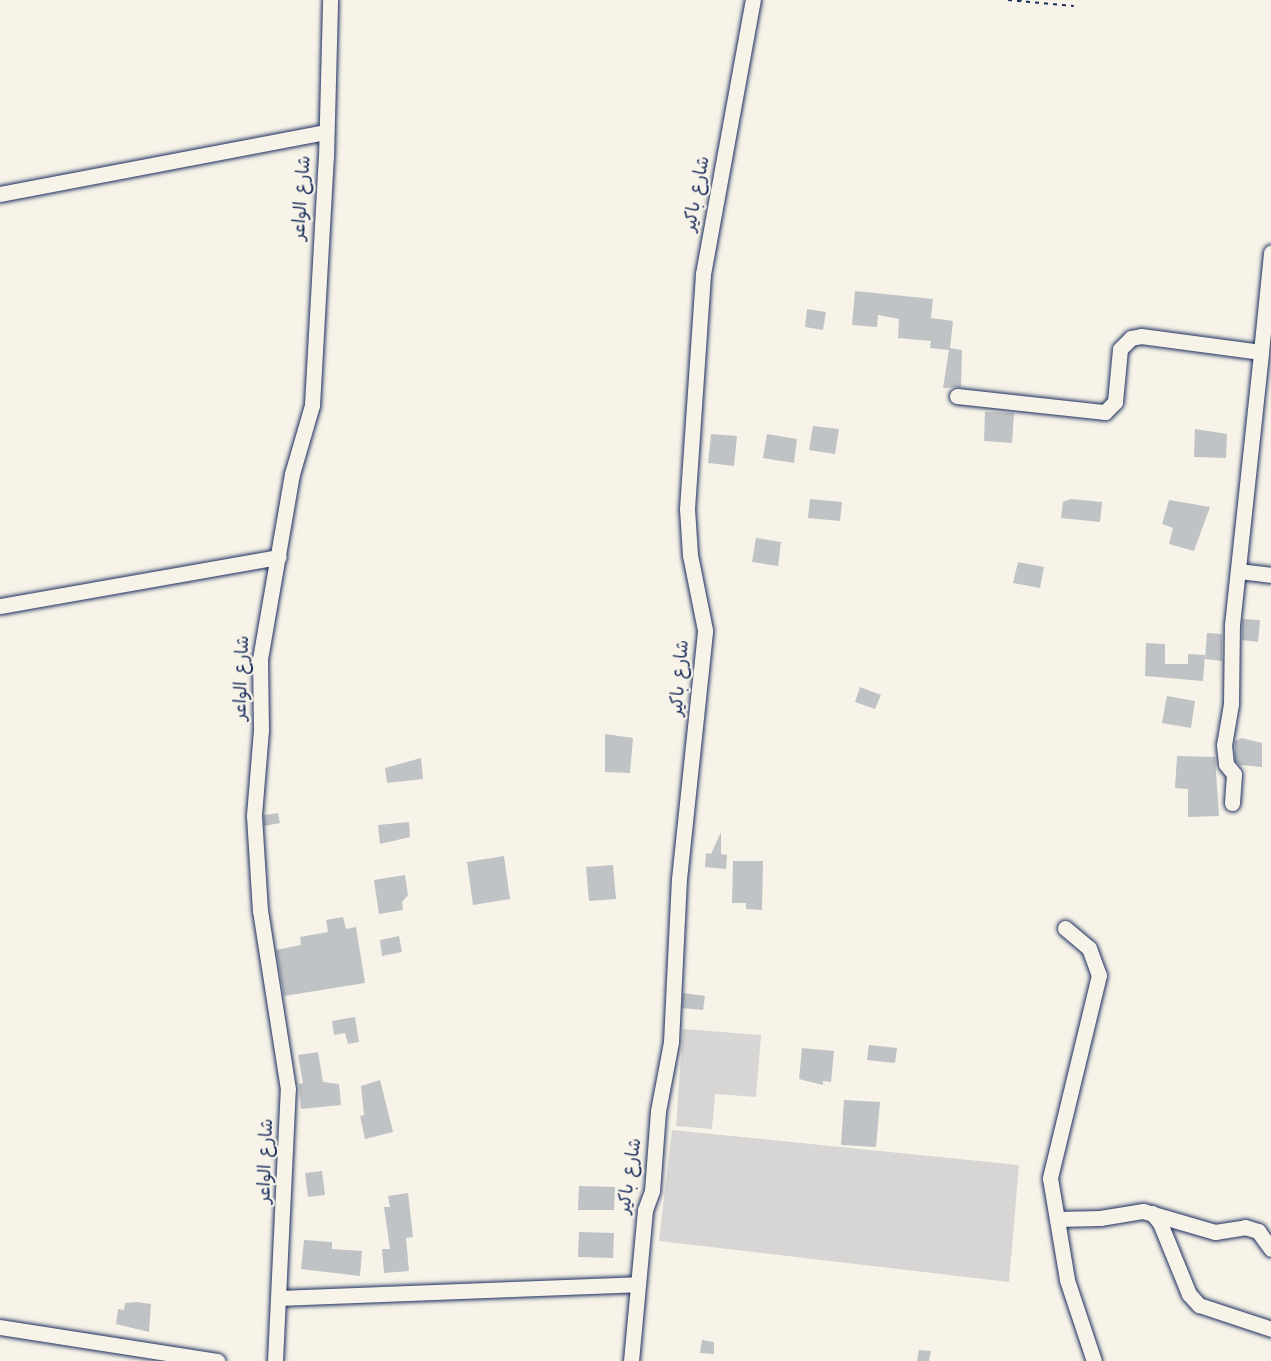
<!DOCTYPE html>
<meta charset="utf-8">
<style>
body{margin:0}
#map{position:relative;width:1271px;height:1361px;overflow:hidden;background:#f7f3e8;font-family:Kalam,"Playpen Sans Arabic",sans-serif}
div>[style]{position:absolute}
[style*='--x']{left:calc(var(--x)*1px);top:calc(var(--y)*1px);width:calc(var(--w)*1px);rotate:calc(var(--a)*1deg)}
.green>*{inset:0;background:#d7d6d4}
.building>*{inset:0;background:#c0c3c5}
.path>*{height:2px;margin-top:-1px;transform-origin:0;background:repeating-linear-gradient(90deg,#1b2f5e 0 4.5px,transparent 0 9px)}
.roads{filter:drop-shadow(0 0 2px #1b2f5e) drop-shadow(0 0 2px #1b2f5e)}
.minor>*{height:15px;margin:-7.5px;padding:0 7.5px;transform-origin:7.5px;border-radius:7.5px;background:#f7f3e8}
span{translate:-50% -50%;white-space:nowrap;text-align:center;line-height:1.15;-webkit-text-stroke:4.5px #f7f3e8;paint-order:stroke}
.street-label{font-size:18px;color:#1b2f5e}
</style>
<div id="map">
<div class="green">
<div style="clip-path:polygon(683px 1029px,761px 1035px,756px 1097px,715px 1094px,712px 1129px,676px 1126px)"></div>
<div style="clip-path:polygon(672px 1130px,1019px 1165px,1009px 1282px,659px 1241px)"></div>
</div>
<div class="building">
<div style="clip-path:polygon(855px 291px,933px 299px,931px 318px,953px 321px,950px 348px,962px 350px,961px 387px,943px 388px,949px 350px,930px 348px,931px 341px,898px 338px,899px 319px,878px 315px,877px 327px,852px 325px)"></div>
<div style="clip-path:polygon(807px 309px,826px 312px,823px 330px,805px 327px)"></div>
<div style="clip-path:polygon(985px 412px,1014px 413px,1012px 443px,984px 441px)"></div>
<div style="clip-path:polygon(813px 426px,839px 429px,835px 454px,809px 450px)"></div>
<div style="clip-path:polygon(1195px 429px,1227px 434px,1226px 458px,1194px 457px)"></div>
<div style="clip-path:polygon(711px 434px,737px 436px,734px 466px,708px 463px)"></div>
<div style="clip-path:polygon(767px 434px,797px 439px,794px 463px,763px 458px)"></div>
<div style="clip-path:polygon(810px 499px,842px 502px,840px 521px,808px 518px)"></div>
<div style="clip-path:polygon(1071px 499px,1102px 502px,1100px 522px,1061px 518px,1063px 502px)"></div>
<div style="clip-path:polygon(1169px 500px,1210px 507px,1194px 551px,1169px 544px,1173px 528px,1162px 524px)"></div>
<div style="clip-path:polygon(756px 538px,781px 542px,778px 566px,752px 562px)"></div>
<div style="clip-path:polygon(1018px 562px,1044px 567px,1040px 588px,1013px 583px)"></div>
<div style="clip-path:polygon(1242px 619px,1260px 620px,1258px 642px,1242px 640px)"></div>
<div style="clip-path:polygon(1207px 633px,1222px 634px,1222px 661px,1205px 659px)"></div>
<div style="clip-path:polygon(1146px 643px,1165px 644px,1165px 664px,1188px 664px,1188px 654px,1205px 655px,1203px 681px,1145px 676px)"></div>
<div style="clip-path:polygon(860px 687px,881px 695px,875px 709px,855px 702px)"></div>
<div style="clip-path:polygon(1167px 696px,1195px 701px,1191px 728px,1162px 723px)"></div>
<div style="clip-path:polygon(605px 734px,633px 738px,630px 773px,605px 772px)"></div>
<div style="clip-path:polygon(1242px 738px,1262px 743px,1262px 767px,1240px 765px,1235px 760px,1235px 741px)"></div>
<div style="clip-path:polygon(1177px 756px,1215px 757px,1219px 816px,1188px 817px,1188px 789px,1175px 788px)"></div>
<div style="clip-path:polygon(421px 758px,423px 779px,387px 783px,385px 768px)"></div>
<div style="clip-path:polygon(278px 813px,280px 823px,264px 826px,264px 815px)"></div>
<div style="clip-path:polygon(409px 822px,410px 837px,380px 844px,378px 825px)"></div>
<div style="clip-path:polygon(721px 832px,721px 854px,727px 855px,726px 869px,705px 867px,706px 853px,711px 854px)"></div>
<div style="clip-path:polygon(504px 856px,510px 899px,473px 905px,467px 862px)"></div>
<div style="clip-path:polygon(733px 861px,763px 861px,762px 910px,746px 909px,746px 903px,732px 903px)"></div>
<div style="clip-path:polygon(613px 865px,616px 899px,589px 901px,586px 867px)"></div>
<div style="clip-path:polygon(405px 875px,408px 895px,402px 902px,403px 910px,379px 914px,374px 880px)"></div>
<div style="clip-path:polygon(343px 917px,346px 929px,356px 927px,365px 983px,284px 996px,276px 950px,301px 945px,300px 937px,328px 932px,326px 920px)"></div>
<div style="clip-path:polygon(399px 936px,402px 952px,382px 956px,380px 940px)"></div>
<div style="clip-path:polygon(683px 993px,705px 996px,703px 1010px,682px 1008px)"></div>
<div style="clip-path:polygon(355px 1017px,359px 1042px,348px 1044px,345px 1033px,334px 1035px,332px 1021px)"></div>
<div style="clip-path:polygon(869px 1045px,897px 1048px,895px 1063px,867px 1060px)"></div>
<div style="clip-path:polygon(802px 1048px,834px 1051px,831px 1082px,823px 1081px,823px 1085px,799px 1079px)"></div>
<div style="clip-path:polygon(318px 1052px,323px 1082px,339px 1084px,341px 1105px,301px 1109px,299px 1084px,303px 1083px,298px 1055px)"></div>
<div style="clip-path:polygon(380px 1080px,393px 1132px,365px 1139px,360px 1116px,364px 1115px,361px 1086px)"></div>
<div style="clip-path:polygon(844px 1100px,880px 1102px,876px 1147px,841px 1145px)"></div>
<div style="clip-path:polygon(322px 1171px,325px 1195px,308px 1197px,305px 1173px)"></div>
<div style="clip-path:polygon(579px 1186px,615px 1187px,614px 1210px,578px 1210px)"></div>
<div style="clip-path:polygon(408px 1193px,413px 1237px,406px 1238px,409px 1271px,384px 1273px,382px 1249px,390px 1249px,384px 1207px,390px 1207px,388px 1196px)"></div>
<div style="clip-path:polygon(579px 1232px,614px 1233px,613px 1258px,578px 1257px)"></div>
<div style="clip-path:polygon(304px 1240px,332px 1242px,332px 1249px,362px 1251px,360px 1276px,301px 1269px)"></div>
<div style="clip-path:polygon(136px 1302px,151px 1304px,149px 1332px,116px 1324px,118px 1309px,124px 1310px,125px 1303px)"></div>
<div style="clip-path:polygon(702px 1340px,714px 1342px,714px 1354px,700px 1353px)"></div>
<div style="clip-path:polygon(919px 1350px,931px 1351px,929px 1361px,917px 1361px)"></div>
</div>
<div class="path">
<div style="--x:1008;--y:0;--w:66;--a:5.2"></div>
</div>
<div class="roads">
<div class="minor">
<div style="--x:0;--y:194;--w:331;--a:-10.8"></div>
<div style="--x:957;--y:396;--w:149;--a:6.2"></div>
<div style="--x:1105;--y:412;--w:14;--a:-45"></div>
<div style="--x:1115;--y:402;--w:53;--a:-84.6"></div>
<div style="--x:1120;--y:349;--w:16;--a:-45"></div>
<div style="--x:1131;--y:338;--w:10;--a:-11"></div>
<div style="--x:1141;--y:336;--w:121;--a:7.6"></div>
<div style="--x:1261;--y:352;--w:100;--a:-84.2"></div>
<div style="--x:1239;--y:571;--w:32;--a:7"></div>
<div style="--x:0;--y:606;--w:283;--a:-10"></div>
<div style="--x:1232;--y:803;--w:29;--a:-86"></div>
<div style="--x:1234;--y:774;--w:13;--a:-129"></div>
<div style="--x:1226;--y:764;--w:19;--a:-96"></div>
<div style="--x:1224;--y:745;--w:42;--a:-80.3"></div>
<div style="--x:1231;--y:704;--w:79;--a:-89.3"></div>
<div style="--x:1232;--y:625;--w:275;--a:-83.9"></div>
<div style="--x:1065;--y:928;--w:31;--a:40"></div>
<div style="--x:1089;--y:948;--w:29;--a:70"></div>
<div style="--x:1099;--y:975;--w:209;--a:103.6"></div>
<div style="--x:1050;--y:1178;--w:103;--a:80.5"></div>
<div style="--x:1067;--y:1280;--w:85;--a:71.6"></div>
<div style="--x:1152;--y:1213;--w:13;--a:51"></div>
<div style="--x:1160;--y:1223;--w:77;--a:67.8"></div>
<div style="--x:1189;--y:1294;--w:15;--a:48"></div>
<div style="--x:1199;--y:1305;--w:76;--a:18.4"></div>
<div style="--x:1057;--y:1219;--w:43;--a:-1.3"></div>
<div style="--x:1100;--y:1218;--w:44;--a:-9.2"></div>
<div style="--x:1143;--y:1211;--w:75;--a:16.3"></div>
<div style="--x:1215;--y:1232;--w:30;--a:-9"></div>
<div style="--x:1245;--y:1227;--w:14;--a:17"></div>
<div style="--x:1258;--y:1231;--w:22;--a:54"></div>
<div style="--x:279;--y:1298;--w:357;--a:-2.2"></div>
<div style="--x:0;--y:1327;--w:220;--a:8.9"></div>
<div style="--x:275;--y:1361;--w:272;--a:-87.3"></div>
<div style="--x:288;--y:1089;--w:180;--a:-98.9"></div>
<div style="--x:260;--y:911;--w:96;--a:-93.6"></div>
<div style="--x:254;--y:815;--w:85;--a:-85.3"></div>
<div style="--x:261;--y:730;--w:71;--a:-90.8"></div>
<div style="--x:260;--y:659;--w:188;--a:-80.2"></div>
<div style="--x:292;--y:474;--w:72;--a:-73.8"></div>
<div style="--x:312;--y:405;--w:248;--a:-86.8"></div>
<div style="--x:326;--y:157;--w:157;--a:-88.5"></div>
<div style="--x:631;--y:1361;--w:152;--a:-84.7"></div>
<div style="--x:645;--y:1210;--w:20;--a:-70"></div>
<div style="--x:652;--y:1191;--w:80;--a:-85.7"></div>
<div style="--x:658;--y:1111;--w:70;--a:-79.3"></div>
<div style="--x:671;--y:1042;--w:163;--a:-87.2"></div>
<div style="--x:679;--y:879;--w:250;--a:-84"></div>
<div style="--x:705;--y:630;--w:76;--a:-101.3"></div>
<div style="--x:690;--y:555;--w:46;--a:-93.7"></div>
<div style="--x:687;--y:509;--w:236;--a:-86.1"></div>
<div style="--x:703;--y:274;--w:279;--a:-79.7"></div>
</div>
</div>
<div class="street-label">
<span style="left:698px;top:194px;rotate:-79deg">شارع باكير</span>
<span style="left:303px;top:198px;rotate:-86deg">شارع الواعر</span>
<span style="left:243px;top:678px;rotate:-88deg">شارع الواعر</span>
<span style="left:681px;top:678px;rotate:-85deg">شارع باكير</span>
<span style="left:267px;top:1161px;rotate:-88deg">شارع الواعر</span>
<span style="left:631px;top:1176px;rotate:-81deg">شارع باكير</span>
</div>
</div>
